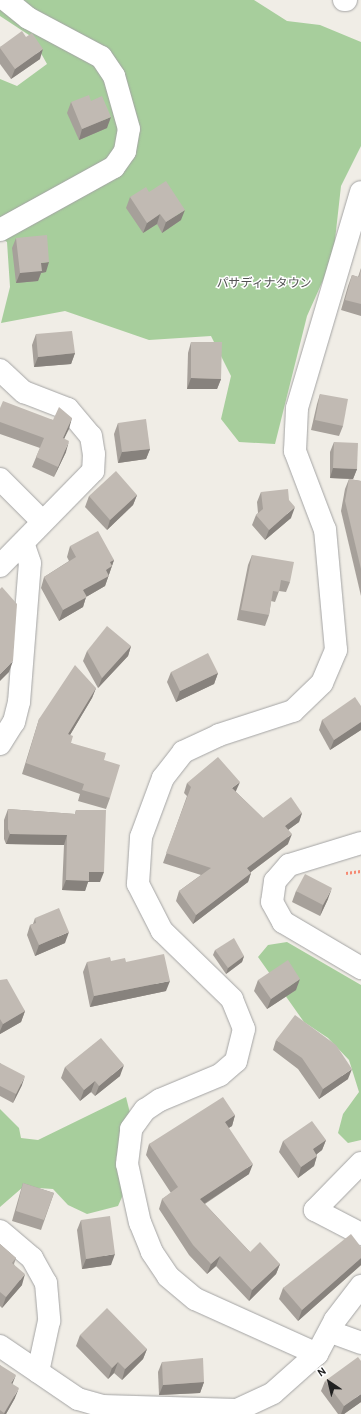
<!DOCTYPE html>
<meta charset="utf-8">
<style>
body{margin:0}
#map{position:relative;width:361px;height:1414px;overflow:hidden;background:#f0ede6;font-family:Karla,"Noto Sans JP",sans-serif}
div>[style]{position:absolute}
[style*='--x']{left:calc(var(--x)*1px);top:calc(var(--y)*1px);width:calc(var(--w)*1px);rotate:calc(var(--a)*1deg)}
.forest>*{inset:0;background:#a7ce9c}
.path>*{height:2.5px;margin-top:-1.25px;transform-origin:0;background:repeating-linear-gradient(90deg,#f68972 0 2px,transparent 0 4px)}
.roads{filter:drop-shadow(0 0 1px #a4a4a4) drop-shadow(0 0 1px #a4a4a4)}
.minor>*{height:22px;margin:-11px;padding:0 11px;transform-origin:11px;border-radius:11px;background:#fff}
.wall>*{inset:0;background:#a6a09a}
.shaded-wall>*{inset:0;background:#87827d}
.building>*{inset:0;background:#c1bab3}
span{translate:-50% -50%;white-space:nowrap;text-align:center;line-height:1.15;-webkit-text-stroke:3px #fff;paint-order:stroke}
.neighbourhood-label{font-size:12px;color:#535353}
.north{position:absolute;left:309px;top:1362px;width:40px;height:40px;-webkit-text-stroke:3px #fff;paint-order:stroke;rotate:325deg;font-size:11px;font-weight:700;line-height:16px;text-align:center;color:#202020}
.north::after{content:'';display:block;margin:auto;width:14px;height:18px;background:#202020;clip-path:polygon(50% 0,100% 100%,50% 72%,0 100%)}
</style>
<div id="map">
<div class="forest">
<div style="clip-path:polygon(0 0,254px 0,287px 21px,320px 25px,361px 42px,361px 146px,341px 186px,333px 258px,307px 316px,275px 444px,239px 442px,221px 419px,231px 376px,211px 336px,149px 340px,65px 311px,1px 323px,10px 287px,7px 242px,0 237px,0 79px,17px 86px,47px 64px,32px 37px,0 16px)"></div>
<div style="clip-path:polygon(287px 942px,361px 985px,361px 1140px,348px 1143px,338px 1133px,343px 1114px,359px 1092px,349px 1060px,328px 1038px,304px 1022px,258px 957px,268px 945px)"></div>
<div style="clip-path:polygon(126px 1097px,130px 1113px,116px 1158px,126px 1188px,118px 1206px,87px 1214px,68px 1205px,53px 1189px,23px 1187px,0 1207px,0 1109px,19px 1128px,21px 1138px,38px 1140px)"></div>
</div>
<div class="path">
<div style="--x:346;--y:873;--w:15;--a:-8"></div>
</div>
<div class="roads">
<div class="minor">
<div style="--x:344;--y:0;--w:2;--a:0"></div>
<div style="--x:0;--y:230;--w:130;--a:-28.9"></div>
<div style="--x:114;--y:167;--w:19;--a:-55"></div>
<div style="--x:125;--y:151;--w:22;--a:-80"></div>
<div style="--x:129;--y:129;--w:55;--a:-105.8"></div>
<div style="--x:114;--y:76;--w:23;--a:-124"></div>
<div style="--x:101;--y:57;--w:83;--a:-151.9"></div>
<div style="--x:28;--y:18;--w:28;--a:-141"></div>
<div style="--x:0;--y:370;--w:33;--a:43"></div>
<div style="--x:24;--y:392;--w:47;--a:21.1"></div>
<div style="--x:68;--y:409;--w:35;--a:50"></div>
<div style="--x:91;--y:436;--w:18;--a:81"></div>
<div style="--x:94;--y:454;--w:17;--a:93"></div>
<div style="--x:93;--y:471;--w:133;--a:134.4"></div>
<div style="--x:0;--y:479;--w:59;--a:45"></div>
<div style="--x:0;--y:744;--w:26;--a:-58"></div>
<div style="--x:14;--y:722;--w:21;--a:-76"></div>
<div style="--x:19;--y:702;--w:139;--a:-85.5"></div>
<div style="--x:30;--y:563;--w:21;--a:-109"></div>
<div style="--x:361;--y:843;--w:75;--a:163"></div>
<div style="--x:289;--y:865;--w:21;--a:131"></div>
<div style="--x:275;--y:881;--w:21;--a:98"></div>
<div style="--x:272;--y:902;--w:23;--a:61"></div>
<div style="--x:283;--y:922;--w:91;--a:30.5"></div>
<div style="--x:361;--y:1163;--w:66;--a:134.4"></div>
<div style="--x:315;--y:1210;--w:52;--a:27.6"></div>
<div style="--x:0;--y:1231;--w:42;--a:40.2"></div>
<div style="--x:32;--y:1258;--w:29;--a:61"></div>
<div style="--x:46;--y:1283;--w:38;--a:85"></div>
<div style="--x:49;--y:1321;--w:52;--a:102.2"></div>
<div style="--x:331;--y:1332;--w:32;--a:20"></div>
<div style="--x:0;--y:1346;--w:94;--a:34.2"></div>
<div style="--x:78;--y:1399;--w:25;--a:16"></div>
<div style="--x:102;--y:1406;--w:135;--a:1.7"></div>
<div style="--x:237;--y:1410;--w:40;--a:-25"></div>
<div style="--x:273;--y:1393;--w:59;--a:-41.6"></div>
<div style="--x:317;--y:1354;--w:38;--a:-62"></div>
<div style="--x:335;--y:1320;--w:43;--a:-52.6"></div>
<div style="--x:317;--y:1354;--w:134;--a:-155.7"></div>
<div style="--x:195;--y:1299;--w:35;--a:-140"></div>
<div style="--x:168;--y:1276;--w:29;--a:-124"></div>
<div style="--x:152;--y:1252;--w:31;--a:-112"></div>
<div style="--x:140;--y:1223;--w:60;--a:-102.4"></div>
<div style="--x:127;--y:1164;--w:35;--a:-83"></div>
<div style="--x:131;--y:1129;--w:24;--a:-54"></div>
<div style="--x:145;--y:1110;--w:18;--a:-34"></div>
<div style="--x:160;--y:1100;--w:65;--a:-22.6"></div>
<div style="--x:220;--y:1075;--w:21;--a:-41"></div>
<div style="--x:236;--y:1061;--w:33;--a:-76"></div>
<div style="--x:244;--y:1029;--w:32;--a:-112"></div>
<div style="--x:232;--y:999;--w:98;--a:-135.8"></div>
<div style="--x:162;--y:931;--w:53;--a:-117.1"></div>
<div style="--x:138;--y:884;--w:47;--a:-86.3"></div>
<div style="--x:141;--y:837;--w:63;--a:-69.6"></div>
<div style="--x:163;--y:778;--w:33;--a:-52"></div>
<div style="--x:183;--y:752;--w:40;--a:-25"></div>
<div style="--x:219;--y:735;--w:78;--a:-18"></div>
<div style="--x:293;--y:711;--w:40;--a:-44"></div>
<div style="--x:322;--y:683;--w:36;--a:-67"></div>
<div style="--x:336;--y:650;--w:121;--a:-95.2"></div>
<div style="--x:325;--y:530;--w:85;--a:-110.8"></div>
<div style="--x:295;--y:451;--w:43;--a:-87.3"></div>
<div style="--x:297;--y:408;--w:225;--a:-73.5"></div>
</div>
</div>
<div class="wall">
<div style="clip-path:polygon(26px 37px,40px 59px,11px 79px,0 64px,0 47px)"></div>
<div style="clip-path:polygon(91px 101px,107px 128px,79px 140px,67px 113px,71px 102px)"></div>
<div style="clip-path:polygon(149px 192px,181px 220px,162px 233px,157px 224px,143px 233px,126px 208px,130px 197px)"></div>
<div style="clip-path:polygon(16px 238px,46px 272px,41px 273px,38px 281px,16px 283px,12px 248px)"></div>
<div style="clip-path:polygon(361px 268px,361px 316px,341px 310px,348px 286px,352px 275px,358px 277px)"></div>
<div style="clip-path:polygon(36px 334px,75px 353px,71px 364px,34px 367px,32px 345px)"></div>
<div style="clip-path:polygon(191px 342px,221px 379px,217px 389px,187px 389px,188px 353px)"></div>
<div style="clip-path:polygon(320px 394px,343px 426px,339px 436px,311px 430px,317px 404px)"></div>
<div style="clip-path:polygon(0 408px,53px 420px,72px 418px,64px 439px,66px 452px,54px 477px,32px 467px,40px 448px,0 434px)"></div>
<div style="clip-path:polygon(118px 423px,150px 449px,146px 459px,118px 463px,114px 434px)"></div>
<div style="clip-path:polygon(334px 442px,357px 469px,353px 479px,330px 478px,330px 452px)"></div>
<div style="clip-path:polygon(349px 479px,361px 481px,361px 596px,341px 511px,345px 489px)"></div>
<div style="clip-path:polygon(261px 492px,291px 518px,265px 540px,252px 525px,256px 515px,258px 513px,257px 502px)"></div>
<div style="clip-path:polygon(137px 495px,133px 505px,107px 530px,85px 507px,89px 496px)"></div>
<div style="clip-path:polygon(70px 546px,114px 560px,105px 586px,86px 597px,83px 607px,59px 621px,41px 588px,44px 577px,69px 561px,67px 557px)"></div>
<div style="clip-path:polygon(252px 555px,290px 582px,286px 592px,279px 591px,275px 602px,271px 601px,269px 615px,265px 626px,237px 620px,248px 565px)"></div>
<div style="clip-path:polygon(131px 646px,128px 656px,98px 688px,83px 661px,87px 651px)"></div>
<div style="clip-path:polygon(171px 672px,218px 673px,214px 684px,176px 702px,167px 682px)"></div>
<div style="clip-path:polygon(96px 688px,92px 698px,70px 735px,71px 743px,104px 760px,110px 798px,106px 809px,78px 801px,80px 794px,22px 774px,39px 719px)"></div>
<div style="clip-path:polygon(361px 706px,361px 730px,330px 750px,319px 730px,322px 720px)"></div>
<div style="clip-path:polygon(187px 783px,236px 791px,236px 792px,263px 818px,302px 813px,299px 822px,288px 830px,288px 844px,251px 872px,251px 873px,248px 882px,193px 924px,176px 901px,179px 891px,201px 875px,163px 863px,187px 796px,184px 793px)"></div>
<div style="clip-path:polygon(8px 809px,75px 814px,76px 810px,100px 882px,88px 882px,85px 891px,62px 890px,64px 845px,6px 844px,4px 839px,4px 820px)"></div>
<div style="clip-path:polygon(296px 891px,328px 899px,320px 916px,292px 902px)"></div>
<div style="clip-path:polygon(35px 918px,65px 943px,35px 956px,27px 935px,30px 925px,33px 924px)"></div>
<div style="clip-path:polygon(215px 950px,244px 956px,242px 962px,226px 974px,213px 955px)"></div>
<div style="clip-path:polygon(111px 961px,126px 962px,166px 991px,90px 1007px,83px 972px,87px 962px)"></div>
<div style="clip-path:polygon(0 980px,25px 1011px,21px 1022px,0 1034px)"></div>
<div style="clip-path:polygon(258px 980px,296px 990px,267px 1009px,254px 991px)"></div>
<div style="clip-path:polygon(276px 1040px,348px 1079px,319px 1099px,298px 1069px,273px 1050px)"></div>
<div style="clip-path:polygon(0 1063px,22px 1085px,13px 1103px,0 1096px)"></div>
<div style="clip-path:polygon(65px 1067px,120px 1076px,95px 1096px,91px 1092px,80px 1101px,61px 1078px)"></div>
<div style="clip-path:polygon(235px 1115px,232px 1126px,228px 1128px,249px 1174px,205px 1204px,250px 1252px,280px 1264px,276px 1274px,249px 1301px,216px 1266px,207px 1274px,189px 1255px,159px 1209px,162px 1199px,171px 1193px,146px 1155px,149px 1144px)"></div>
<div style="clip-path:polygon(326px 1140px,322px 1150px,317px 1154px,314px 1166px,298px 1178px,279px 1152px,283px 1141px)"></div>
<div style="clip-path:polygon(23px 1183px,54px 1193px,41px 1230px,12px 1221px,20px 1193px)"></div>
<div style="clip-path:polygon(81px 1220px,111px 1265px,82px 1269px,77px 1230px)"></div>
<div style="clip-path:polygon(0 1244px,16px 1258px,14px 1264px,22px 1285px,2px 1308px,0 1306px)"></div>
<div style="clip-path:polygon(361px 1247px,361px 1265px,298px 1321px,279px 1299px,283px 1288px)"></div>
<div style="clip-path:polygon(80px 1335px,147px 1349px,143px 1359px,122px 1380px,114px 1373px,108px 1379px,76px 1346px)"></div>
<div style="clip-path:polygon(162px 1362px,204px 1382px,200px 1393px,159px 1395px,158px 1372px)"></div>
<div style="clip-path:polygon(0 1365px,12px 1384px,15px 1398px,6px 1414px,0 1414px)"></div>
<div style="clip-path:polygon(325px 1381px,361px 1402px,344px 1414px,338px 1414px,321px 1391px)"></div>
</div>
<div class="shaded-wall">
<div style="clip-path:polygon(43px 49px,40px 59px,11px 79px,15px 69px)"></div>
<div style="clip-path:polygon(111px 117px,107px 128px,79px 140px,82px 129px)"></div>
<div style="clip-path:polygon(185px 210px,181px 220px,162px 233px,166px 222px)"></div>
<div style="clip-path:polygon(160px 214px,157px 224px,143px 233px,147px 223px)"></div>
<div style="clip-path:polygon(49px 262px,46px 272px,41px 273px,38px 281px,16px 283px,20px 273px,41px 263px)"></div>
<div style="clip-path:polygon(75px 353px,71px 364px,34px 367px,38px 357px)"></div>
<div style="clip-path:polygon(191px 378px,221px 379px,217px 389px,187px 389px)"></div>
<div style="clip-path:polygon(72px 418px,69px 429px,59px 449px,63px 438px)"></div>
<div style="clip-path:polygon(69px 441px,66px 452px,54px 477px,58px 467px)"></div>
<div style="clip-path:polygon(150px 449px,146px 459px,118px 463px,122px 452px)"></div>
<div style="clip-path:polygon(333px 468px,357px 469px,353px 479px,330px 478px)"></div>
<div style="clip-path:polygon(137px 495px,133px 505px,107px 530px,110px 520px)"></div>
<div style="clip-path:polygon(295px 507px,291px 518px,265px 540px,269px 530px)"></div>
<div style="clip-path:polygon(114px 560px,105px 586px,86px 597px,83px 607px,59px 621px,63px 610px,83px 590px,106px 570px,110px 562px)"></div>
<div style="clip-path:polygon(131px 646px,128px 656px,98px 688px,102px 678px)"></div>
<div style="clip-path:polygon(13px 661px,9px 672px,0 681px,0 674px)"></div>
<div style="clip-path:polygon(218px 673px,214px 684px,176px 702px,180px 691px)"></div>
<div style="clip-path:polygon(96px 688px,92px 698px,64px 745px,68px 734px)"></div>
<div style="clip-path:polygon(361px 722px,361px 730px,330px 750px,334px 740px)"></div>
<div style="clip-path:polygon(240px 782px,236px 791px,229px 798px,232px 788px)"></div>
<div style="clip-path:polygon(302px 813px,299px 822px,281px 835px,285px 826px)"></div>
<div style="clip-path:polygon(10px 834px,67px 835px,64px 845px,6px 844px)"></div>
<div style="clip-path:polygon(292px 834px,288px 844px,244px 877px,247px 868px)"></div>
<div style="clip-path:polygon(89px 872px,104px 872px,100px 882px,88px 882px,85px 891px,62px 890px,66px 880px)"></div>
<div style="clip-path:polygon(251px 873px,248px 882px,193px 924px,196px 915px)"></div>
<div style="clip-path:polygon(332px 888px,328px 899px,320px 916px,323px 905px)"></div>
<div style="clip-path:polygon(69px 932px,65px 943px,35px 956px,39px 945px)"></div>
<div style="clip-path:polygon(244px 956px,242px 962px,226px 974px,228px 968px)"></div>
<div style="clip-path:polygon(300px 979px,296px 990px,267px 1009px,271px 999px)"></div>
<div style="clip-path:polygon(170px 981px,166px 991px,90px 1007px,94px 996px)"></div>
<div style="clip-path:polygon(25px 1011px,21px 1022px,0 1034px,0 1031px,3px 1024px)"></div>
<div style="clip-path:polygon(124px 1065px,120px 1076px,95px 1096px,99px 1086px)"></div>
<div style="clip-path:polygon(352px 1069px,348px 1079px,319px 1099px,323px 1089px)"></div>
<div style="clip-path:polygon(25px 1076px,22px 1085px,13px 1103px,16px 1094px)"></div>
<div style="clip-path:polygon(95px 1081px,91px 1092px,80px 1101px,84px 1090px)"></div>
<div style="clip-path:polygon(235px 1115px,232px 1126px,221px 1133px,225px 1122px)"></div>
<div style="clip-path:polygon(326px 1140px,322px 1150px,309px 1160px,313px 1149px)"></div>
<div style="clip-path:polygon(317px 1156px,314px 1166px,298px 1178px,301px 1167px)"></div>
<div style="clip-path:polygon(253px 1164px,249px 1174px,196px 1209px,200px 1199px)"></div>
<div style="clip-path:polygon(115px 1254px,111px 1265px,82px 1269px,86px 1259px)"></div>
<div style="clip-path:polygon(220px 1256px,216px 1266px,207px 1274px,211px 1264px)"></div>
<div style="clip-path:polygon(361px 1258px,361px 1265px,298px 1321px,302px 1310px)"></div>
<div style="clip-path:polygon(280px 1264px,276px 1274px,249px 1301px,252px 1290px)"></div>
<div style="clip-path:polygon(25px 1274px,22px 1285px,2px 1308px,6px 1297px)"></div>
<div style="clip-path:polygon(147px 1349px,143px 1359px,122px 1380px,125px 1369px)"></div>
<div style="clip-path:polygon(118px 1362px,114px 1373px,108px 1379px,112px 1368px)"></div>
<div style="clip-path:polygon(16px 1375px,12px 1385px,11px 1383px)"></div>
<div style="clip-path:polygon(204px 1382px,200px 1393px,159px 1395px,163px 1385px)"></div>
<div style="clip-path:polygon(19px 1388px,15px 1398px,6px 1414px,4px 1414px)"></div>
<div style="clip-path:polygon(361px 1394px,361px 1402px,344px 1414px,341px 1414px,344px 1406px)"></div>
</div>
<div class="building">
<div style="clip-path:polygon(22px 31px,26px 37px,32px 33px,43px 49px,15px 69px,0 48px,0 47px)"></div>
<div style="clip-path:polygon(89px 95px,91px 101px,102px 96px,111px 117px,82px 129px,71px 102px)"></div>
<div style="clip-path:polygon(166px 181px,185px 210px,166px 222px,160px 214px,147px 223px,130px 197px,146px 187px,149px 192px)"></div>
<div style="clip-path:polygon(47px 235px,49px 262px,41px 263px,42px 271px,20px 273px,16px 238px)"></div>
<div style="clip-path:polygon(361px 269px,361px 304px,345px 300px,352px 275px,359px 277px)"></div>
<div style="clip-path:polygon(72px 331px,75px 353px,38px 357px,36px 334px)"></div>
<div style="clip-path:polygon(191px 342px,222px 342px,221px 379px,191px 378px)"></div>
<div style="clip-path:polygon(320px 394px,348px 399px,343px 426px,315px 420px)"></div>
<div style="clip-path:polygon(3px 401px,53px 420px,59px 407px,72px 418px,63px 438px,69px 441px,58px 467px,36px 457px,44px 438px,0 422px,0 408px)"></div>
<div style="clip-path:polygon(146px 419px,150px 449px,122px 452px,118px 423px)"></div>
<div style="clip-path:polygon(334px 442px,358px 443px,357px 469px,333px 468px)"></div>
<div style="clip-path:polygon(116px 471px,137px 495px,110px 520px,89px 496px)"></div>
<div style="clip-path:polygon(349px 479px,361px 481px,361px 569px,345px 501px)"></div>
<div style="clip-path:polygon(288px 489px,289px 500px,295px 507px,269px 530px,256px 515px,263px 509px,261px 492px)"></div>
<div style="clip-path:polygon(98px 531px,114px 560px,110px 562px,112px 566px,106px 570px,109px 576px,83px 590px,87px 597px,63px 610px,44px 577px,76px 557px,70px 546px)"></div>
<div style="clip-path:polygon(252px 555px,294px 562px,290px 582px,281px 580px,279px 592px,273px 591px,269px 615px,241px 610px)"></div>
<div style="clip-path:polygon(2px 587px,17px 604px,13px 661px,0 674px,0 589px)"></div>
<div style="clip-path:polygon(107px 626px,131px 646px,102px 678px,87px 651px)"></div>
<div style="clip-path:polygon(208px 653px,218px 673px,180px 691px,171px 672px)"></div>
<div style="clip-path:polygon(75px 665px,96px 688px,68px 734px,73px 736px,71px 743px,106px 753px,104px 760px,120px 765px,110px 798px,82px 790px,84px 784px,26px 763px,39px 719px)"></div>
<div style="clip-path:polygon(355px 697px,361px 706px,361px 722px,334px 740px,322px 720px)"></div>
<div style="clip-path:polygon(218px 757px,240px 782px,232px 788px,263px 818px,291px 797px,302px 813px,285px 826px,292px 834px,247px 868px,251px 873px,196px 915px,179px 891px,211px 868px,166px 853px,191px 787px,187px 783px)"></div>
<div style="clip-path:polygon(8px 809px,75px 814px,76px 810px,106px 810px,104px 872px,89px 872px,89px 881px,66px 880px,67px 835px,10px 834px,8px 829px)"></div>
<div style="clip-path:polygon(305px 874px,332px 888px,323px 905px,296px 891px)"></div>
<div style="clip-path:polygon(59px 908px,69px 932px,39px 945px,30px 925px,36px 923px,35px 918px)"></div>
<div style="clip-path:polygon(234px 938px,244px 956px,228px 968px,215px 950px)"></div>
<div style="clip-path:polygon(164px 954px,170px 981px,94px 996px,87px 962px,110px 957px,111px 961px,125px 958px,126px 962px)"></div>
<div style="clip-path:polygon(288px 960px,300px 979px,271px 999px,258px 980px)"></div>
<div style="clip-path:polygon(7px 979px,25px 1011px,3px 1024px,0 1019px,0 980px)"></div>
<div style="clip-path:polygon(295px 1015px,336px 1045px,352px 1069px,323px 1089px,302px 1058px,276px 1040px)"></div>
<div style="clip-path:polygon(101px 1038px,124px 1065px,99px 1086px,95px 1081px,84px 1090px,65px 1067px)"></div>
<div style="clip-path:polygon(0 1063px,25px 1076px,16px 1094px,0 1086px)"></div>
<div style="clip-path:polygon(223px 1097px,235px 1115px,225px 1122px,253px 1164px,200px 1199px,250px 1252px,260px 1242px,280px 1264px,252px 1290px,220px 1256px,211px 1264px,193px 1245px,162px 1199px,178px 1187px,149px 1144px)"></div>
<div style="clip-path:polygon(312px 1121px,326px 1140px,313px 1149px,317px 1156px,301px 1167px,283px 1141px)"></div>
<div style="clip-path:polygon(23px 1183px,54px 1193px,44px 1220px,16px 1211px)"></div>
<div style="clip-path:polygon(110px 1216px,115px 1254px,86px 1259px,81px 1220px)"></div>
<div style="clip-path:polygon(351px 1234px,361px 1247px,361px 1258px,302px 1310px,283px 1288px)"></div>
<div style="clip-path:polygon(0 1244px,16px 1258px,12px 1263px,25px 1274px,6px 1297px,0 1292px)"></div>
<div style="clip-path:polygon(107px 1308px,147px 1349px,125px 1369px,118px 1362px,112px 1368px,80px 1335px)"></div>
<div style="clip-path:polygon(358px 1357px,361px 1361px,361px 1394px,344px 1406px,325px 1381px)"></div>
<div style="clip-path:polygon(203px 1358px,204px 1382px,163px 1385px,162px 1362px)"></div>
<div style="clip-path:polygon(0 1365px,16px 1375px,11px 1383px,19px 1388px,4px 1413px,0 1410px)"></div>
</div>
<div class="neighbourhood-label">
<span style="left:264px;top:284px">パサディナタウン</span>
</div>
<div class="north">N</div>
</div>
